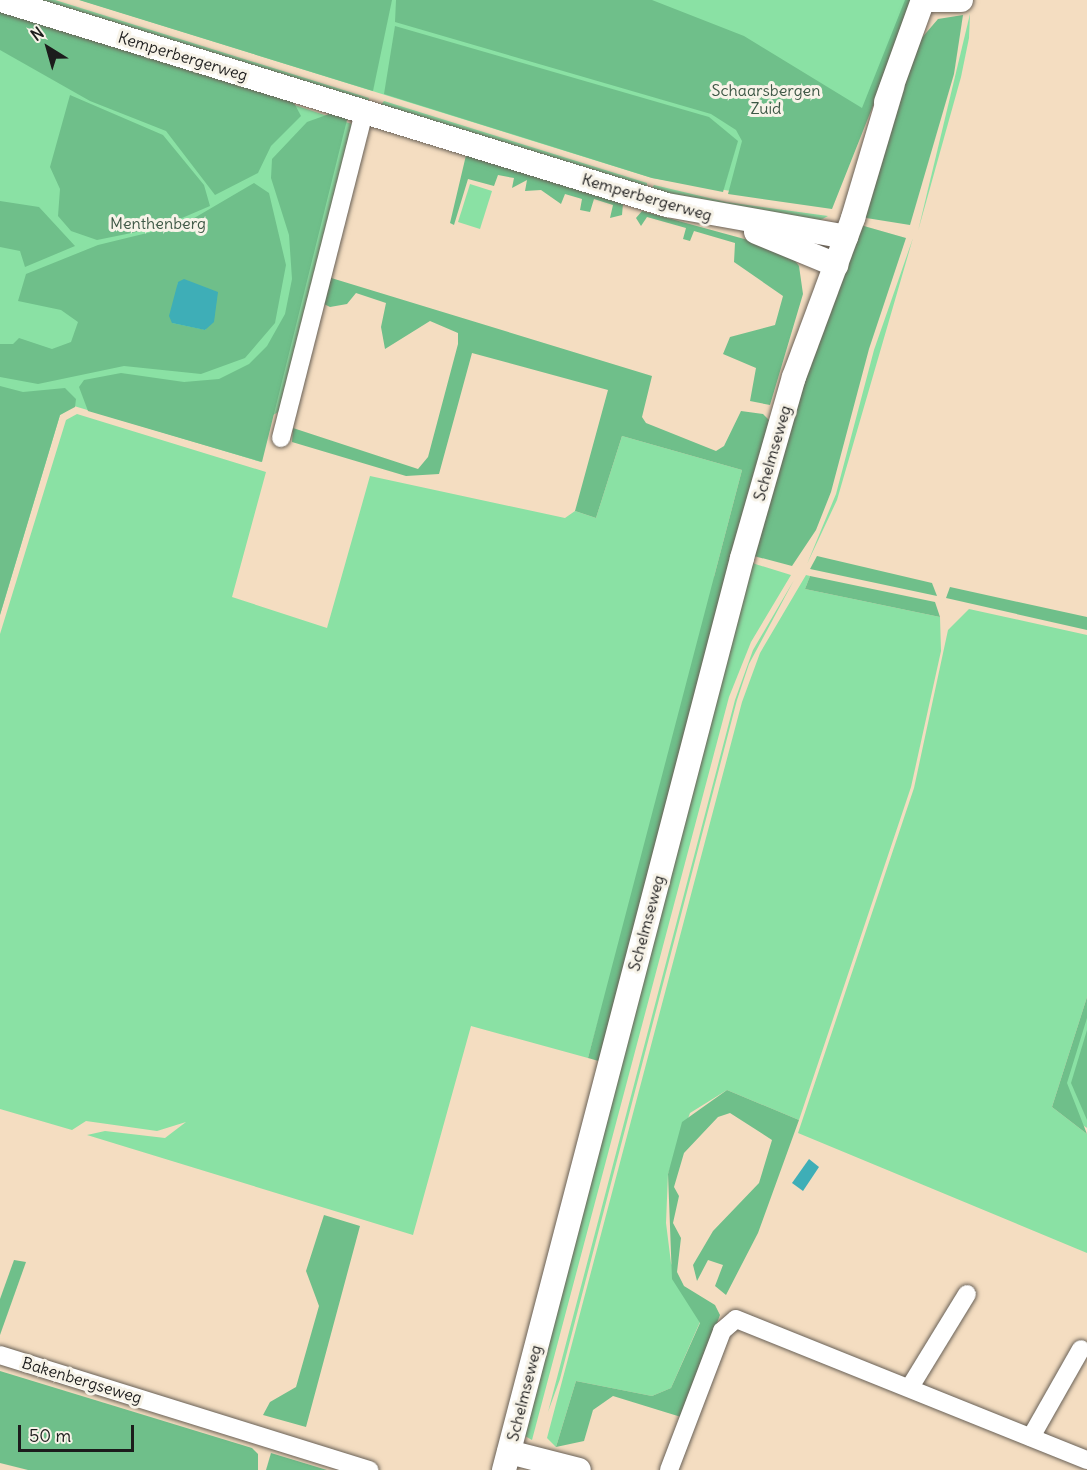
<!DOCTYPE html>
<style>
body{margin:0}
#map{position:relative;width:1087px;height:1470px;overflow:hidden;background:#f4ddc1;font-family:Delius,sans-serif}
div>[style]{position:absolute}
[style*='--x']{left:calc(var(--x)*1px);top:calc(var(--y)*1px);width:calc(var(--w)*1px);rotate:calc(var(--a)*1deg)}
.green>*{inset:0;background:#8ae1a4}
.forest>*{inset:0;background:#6fbf8a}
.water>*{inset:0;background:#3eaeb7}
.roads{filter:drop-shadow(0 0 2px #686056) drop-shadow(0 0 2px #686056)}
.street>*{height:18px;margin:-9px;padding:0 9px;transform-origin:9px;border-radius:9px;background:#fff}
.secondary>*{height:24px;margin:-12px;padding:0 12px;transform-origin:12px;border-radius:12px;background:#fff}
span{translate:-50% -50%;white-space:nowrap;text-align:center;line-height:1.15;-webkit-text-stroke:6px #f7f3e8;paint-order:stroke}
.street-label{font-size:16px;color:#1c1c1c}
.park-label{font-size:16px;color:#3d5745}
.north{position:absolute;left:18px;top:18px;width:60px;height:60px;-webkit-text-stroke:4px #f7f3e8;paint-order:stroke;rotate:323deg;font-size:16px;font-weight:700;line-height:24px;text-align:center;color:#1c1c1c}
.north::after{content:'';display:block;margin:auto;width:21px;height:27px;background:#1c1c1c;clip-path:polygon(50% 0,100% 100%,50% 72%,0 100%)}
.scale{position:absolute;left:18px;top:1425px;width:116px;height:27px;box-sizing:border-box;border:3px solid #1c1c1c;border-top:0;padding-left:8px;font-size:18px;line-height:21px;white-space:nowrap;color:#1c1c1c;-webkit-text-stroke:4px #f7f3e8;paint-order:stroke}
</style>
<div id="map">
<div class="green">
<div style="clip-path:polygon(26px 0,55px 0,369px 98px,368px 101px)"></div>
<div style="clip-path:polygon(80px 0,914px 0,821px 206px,652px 178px)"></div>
<div style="clip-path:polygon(0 7px,352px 124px,282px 410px,273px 415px,261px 462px,74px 406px,60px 415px,0 615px)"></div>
<div style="clip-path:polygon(970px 14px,969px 38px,961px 77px,918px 231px)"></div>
<div style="clip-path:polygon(384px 101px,647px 183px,647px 189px,380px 106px)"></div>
<div style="clip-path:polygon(470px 184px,492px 191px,480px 229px,458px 222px)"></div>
<div style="clip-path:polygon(654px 185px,726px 202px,828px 216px,815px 223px,650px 191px)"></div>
<div style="clip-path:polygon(913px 238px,837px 500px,807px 564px,836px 494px,874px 350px)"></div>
<div style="clip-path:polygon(77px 414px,266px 472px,232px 597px,327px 628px,370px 476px,565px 518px,575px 511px,596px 518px,622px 436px,742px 470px,714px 577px,720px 579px,588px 1058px,471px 1026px,413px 1235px,87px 1135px,105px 1131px,165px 1138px,186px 1122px,157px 1131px,86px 1121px,72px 1130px,0 1109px,0 634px,66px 420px)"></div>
<div style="clip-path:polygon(752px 563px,791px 575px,751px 642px,729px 697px,532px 1440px,525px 1436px)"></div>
<div style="clip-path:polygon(806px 575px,810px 576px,805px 589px,940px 617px,941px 651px,911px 787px,799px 1120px,727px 1090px,690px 1113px,668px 1174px,666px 1223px,671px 1263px,700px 1322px,671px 1388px,652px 1396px,576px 1381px,556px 1447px,547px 1438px,742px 702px,760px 653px)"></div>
<div style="clip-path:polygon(794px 580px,749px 664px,737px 700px,560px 1379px,548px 1412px,735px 700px,753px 650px)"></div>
<div style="clip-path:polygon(969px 609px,1087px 635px,1087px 997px,1052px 1107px,1087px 1134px,1087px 1253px,798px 1133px,914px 788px,948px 630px)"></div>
<div style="clip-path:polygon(1087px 1006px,1087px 1128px,1060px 1110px,1063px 1079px)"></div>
</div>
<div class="forest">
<div style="clip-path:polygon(79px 0,392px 0,373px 91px)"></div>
<div style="clip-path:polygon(396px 0,652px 0,744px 36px,862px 108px,905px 0,915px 0,832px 209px,728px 194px,742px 141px,736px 130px,711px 114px,395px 22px)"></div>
<div style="clip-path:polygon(0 7px,292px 99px,301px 116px,271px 146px,258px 173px,215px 195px,166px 131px,90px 101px,0 50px)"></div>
<div style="clip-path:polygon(963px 15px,954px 74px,910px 225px,860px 217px,920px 40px,938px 19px)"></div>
<div style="clip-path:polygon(395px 26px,709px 117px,738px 141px,723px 192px,652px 178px,384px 94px)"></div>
<div style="clip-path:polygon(70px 95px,163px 135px,204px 185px,210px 206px,161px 227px,97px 240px,71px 231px,58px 216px,60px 189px,50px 167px)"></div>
<div style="clip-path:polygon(332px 113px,348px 116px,262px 462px,88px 411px,79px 387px,84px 380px,121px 373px,184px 382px,219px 379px,249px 364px,267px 346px,285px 314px,292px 279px,289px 235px,271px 178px,272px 159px,307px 122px)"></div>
<div style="clip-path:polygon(467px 151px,623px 204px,622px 215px,610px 218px,613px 205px,594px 199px,590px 212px,580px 210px,582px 199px,565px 194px,561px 204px,541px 190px,525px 191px,527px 180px,512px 188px,514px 178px,498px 175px,494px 186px,468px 179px,454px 225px,450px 223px)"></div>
<div style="clip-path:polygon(evenodd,254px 183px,269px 193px,286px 265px,275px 323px,245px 358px,201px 374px,124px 366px,38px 384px,0 377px,0 344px,13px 344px,19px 338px,52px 349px,71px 342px,78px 322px,61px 310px,18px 301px,26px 274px,98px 245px,184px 224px,254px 183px,178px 282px,206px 330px,172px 323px,178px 282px)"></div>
<div style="clip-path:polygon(0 201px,39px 207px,75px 246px,25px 267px,20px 251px,0 247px)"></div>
<div style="clip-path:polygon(642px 211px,748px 240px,793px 258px,799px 266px,803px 294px,770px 405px,750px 401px,756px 368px,723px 354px,730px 337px,775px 325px,783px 296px,734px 262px,735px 243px,694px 231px,690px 241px,683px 239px,686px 228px,647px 217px,641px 226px,636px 218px)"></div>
<div style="clip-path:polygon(857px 224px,906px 238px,869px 349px,831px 492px,816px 530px,792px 566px,754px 556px,770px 487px)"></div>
<div style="clip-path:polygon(328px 277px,652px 376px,642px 417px,646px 423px,716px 451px,724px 446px,741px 411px,763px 414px,770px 421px,602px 1062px,588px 1058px,742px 470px,622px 436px,596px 518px,575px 511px,608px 390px,472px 353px,439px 474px,406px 476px,292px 442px,293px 428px,418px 469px,428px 457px,458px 344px,458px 333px,430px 321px,385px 349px,381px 327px,386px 303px,356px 293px,347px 304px,330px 307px,324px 304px)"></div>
<div style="clip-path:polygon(0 386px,23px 392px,65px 388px,76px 399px,75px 407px,60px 415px,0 615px)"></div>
<div style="clip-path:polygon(817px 556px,932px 583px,937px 596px,810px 569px)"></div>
<div style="clip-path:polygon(810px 576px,935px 602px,940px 617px,805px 589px)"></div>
<div style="clip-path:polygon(950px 587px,1087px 617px,1087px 630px,946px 598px)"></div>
<div style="clip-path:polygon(1087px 997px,1087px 1018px,1067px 1083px,1087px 1134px,1052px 1107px)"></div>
<div style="clip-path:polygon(1087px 1030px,1087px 1120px,1071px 1083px)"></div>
<div style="clip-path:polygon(727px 1090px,799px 1120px,758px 1233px,726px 1295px,715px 1286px,723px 1265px,708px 1260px,697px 1281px,693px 1265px,713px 1231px,759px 1183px,772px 1140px,730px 1113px,718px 1117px,684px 1153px,674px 1187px,679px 1196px,673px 1223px,681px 1238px,677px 1272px,684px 1286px,715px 1305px,720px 1315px,681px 1417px,613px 1396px,593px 1410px,584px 1441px,556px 1447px,576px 1381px,652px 1396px,671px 1388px,700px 1323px,672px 1279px,668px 1174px,682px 1122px)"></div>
<div style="clip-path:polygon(324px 1215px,360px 1226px,306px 1427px,263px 1415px,270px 1402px,296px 1387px,319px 1306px,306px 1271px)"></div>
<div style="clip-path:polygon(14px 1260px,26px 1262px,0 1335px,0 1299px)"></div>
<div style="clip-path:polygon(0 1371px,252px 1448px,258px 1454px,258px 1470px,28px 1470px,0 1463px)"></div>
<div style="clip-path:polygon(271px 1453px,327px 1470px,266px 1470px)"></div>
</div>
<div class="water">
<div style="clip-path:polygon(184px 279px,218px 292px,214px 322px,205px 330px,172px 323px,169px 316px,178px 282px)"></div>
<div style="clip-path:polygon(809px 1159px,819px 1167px,803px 1191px,792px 1183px)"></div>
</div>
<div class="roads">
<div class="street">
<div style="--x:281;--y:438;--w:336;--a:-75.7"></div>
<div style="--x:0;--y:1355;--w:387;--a:17.3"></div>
<div style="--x:910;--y:1387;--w:109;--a:-58.5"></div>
<div style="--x:1031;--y:1437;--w:101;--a:-60.4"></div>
<div style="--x:669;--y:1470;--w:149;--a:-69.1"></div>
<div style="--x:722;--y:1331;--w:18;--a:-41"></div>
<div style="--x:736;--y:1319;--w:378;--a:21.9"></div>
</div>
<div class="secondary">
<div style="--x:1;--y:0;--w:697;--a:17.11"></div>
<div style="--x:667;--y:205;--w:182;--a:10.1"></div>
<div style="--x:923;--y:0;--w:38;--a:0"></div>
<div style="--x:886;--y:102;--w:109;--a:-70.1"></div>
<div style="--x:756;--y:232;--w:87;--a:22.4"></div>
<div style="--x:509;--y:1452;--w:72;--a:14.4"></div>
<div style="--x:504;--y:1470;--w:943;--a:-75.37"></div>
<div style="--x:742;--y:558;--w:188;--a:-74"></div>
<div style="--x:794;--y:377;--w:170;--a:-69.6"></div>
<div style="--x:853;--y:218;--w:137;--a:-73.4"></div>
</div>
</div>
<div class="street-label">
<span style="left:183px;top:56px;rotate:17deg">Kemperbergerweg</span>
<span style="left:647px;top:197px;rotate:16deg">Kemperbergerweg</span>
<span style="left:772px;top:453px;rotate:-74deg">Schelmseweg</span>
<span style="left:646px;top:923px;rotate:-75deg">Schelmseweg</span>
<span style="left:82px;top:1380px;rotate:17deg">Bakenbergseweg</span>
<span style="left:524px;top:1393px;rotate:-76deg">Schelmseweg</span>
</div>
<div class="park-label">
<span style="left:766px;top:99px">Schaarsbergen<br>Zuid</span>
<span style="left:158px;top:223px">Menthenberg</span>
</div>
<div class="north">N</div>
<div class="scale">50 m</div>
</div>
